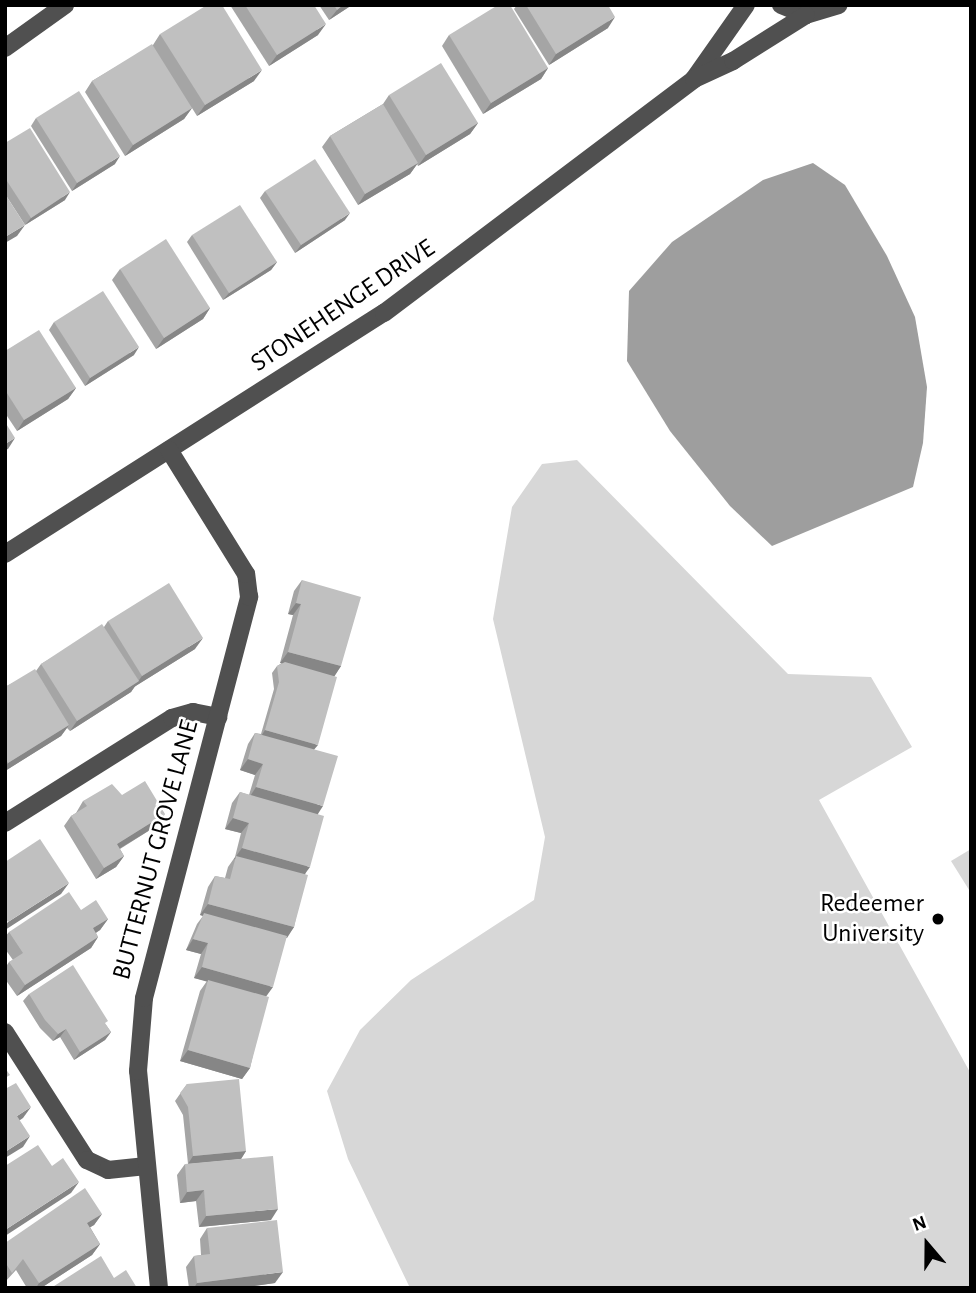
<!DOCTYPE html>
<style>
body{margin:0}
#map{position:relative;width:976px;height:1293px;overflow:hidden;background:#fff;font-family:"Alegreya Sans",sans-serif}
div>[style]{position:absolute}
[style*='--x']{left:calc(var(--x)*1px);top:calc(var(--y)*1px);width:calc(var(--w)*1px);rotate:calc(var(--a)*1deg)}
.green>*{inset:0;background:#d7d7d7}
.water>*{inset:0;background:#9e9e9e}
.minor>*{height:18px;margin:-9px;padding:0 9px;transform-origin:9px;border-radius:9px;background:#505050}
.wall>*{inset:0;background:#a5a5a5}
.shaded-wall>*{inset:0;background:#868686}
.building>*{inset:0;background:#c0c0c0}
.dots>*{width:19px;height:19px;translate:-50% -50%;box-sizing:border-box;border:4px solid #fff;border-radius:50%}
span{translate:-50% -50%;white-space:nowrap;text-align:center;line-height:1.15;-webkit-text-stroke:5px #fff;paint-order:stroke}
.street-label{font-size:26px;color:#000}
.poi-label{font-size:26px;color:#000}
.right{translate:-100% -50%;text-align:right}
.frame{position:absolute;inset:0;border:7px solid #000;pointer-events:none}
.north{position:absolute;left:892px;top:1209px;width:70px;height:70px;-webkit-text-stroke:5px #fff;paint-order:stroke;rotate:340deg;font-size:19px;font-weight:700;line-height:28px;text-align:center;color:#000}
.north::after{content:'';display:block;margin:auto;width:24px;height:32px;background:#000;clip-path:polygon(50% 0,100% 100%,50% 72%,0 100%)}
</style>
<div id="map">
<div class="green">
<div style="clip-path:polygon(577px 460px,788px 674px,871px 677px,912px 747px,819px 800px,971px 1074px,971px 1288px,410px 1288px,348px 1159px,327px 1091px,360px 1030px,411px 980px,534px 900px,545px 837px,493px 619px,512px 507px,542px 464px)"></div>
<div style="clip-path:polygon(971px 849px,971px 893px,951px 861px)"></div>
</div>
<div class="water">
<div style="clip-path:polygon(813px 163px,845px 185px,887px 256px,915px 317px,927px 387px,923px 443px,913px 487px,772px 546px,730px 506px,670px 431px,627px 361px,629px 291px,672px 242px,763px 180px)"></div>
</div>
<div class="minor">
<div style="--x:781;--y:5;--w:27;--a:22"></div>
<div style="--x:806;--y:15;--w:34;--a:-17"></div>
<div style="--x:5;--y:48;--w:74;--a:-35.6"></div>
<div style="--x:694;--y:79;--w:90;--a:-54.9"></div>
<div style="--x:5;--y:554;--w:449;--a:-32.5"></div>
<div style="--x:384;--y:313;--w:388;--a:-37"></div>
<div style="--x:694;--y:79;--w:43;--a:-24.8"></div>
<div style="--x:733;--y:61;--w:86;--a:-32.2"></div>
<div style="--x:5;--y:823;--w:197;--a:-32.2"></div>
<div style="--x:172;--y:718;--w:22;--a:-16"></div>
<div style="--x:193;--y:712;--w:26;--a:11"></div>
<div style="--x:5;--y:1032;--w:152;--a:57.4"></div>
<div style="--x:87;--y:1160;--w:23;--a:25"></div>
<div style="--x:108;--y:1170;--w:36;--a:-6"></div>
<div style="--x:159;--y:1288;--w:218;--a:-95.5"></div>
<div style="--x:138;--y:1071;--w:73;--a:-85.3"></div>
<div style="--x:144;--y:998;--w:415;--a:-75.3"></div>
<div style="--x:249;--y:597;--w:23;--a:-97"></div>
<div style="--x:246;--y:574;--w:146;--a:-121.8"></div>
</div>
<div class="wall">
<div style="clip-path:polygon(230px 5px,314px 5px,318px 35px,269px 66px)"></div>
<div style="clip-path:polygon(319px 5px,352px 5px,329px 20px)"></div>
<div style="clip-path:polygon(517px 5px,608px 5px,608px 28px,549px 65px,514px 9px)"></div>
<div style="clip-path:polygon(160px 34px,254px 81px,197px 116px,192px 108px,184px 119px,125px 156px,85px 92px,92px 81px,153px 45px)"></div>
<div style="clip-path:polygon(449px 35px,548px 68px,541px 79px,483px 114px,442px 46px)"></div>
<div style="clip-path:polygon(389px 95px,478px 123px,470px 134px,418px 166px,417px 164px,410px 174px,358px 205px,322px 147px,330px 136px,383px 104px)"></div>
<div style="clip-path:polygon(36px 118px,115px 164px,72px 191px,31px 126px)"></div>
<div style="clip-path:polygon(5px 143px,65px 200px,25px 225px,5px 194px)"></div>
<div style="clip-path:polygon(265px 191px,345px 220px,295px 253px,260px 198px)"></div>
<div style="clip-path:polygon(192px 235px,277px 262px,271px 270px,223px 300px,187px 242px)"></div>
<div style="clip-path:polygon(120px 269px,210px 308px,203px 319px,156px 349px,112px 280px)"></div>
<div style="clip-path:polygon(54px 322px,134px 355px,85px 386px,49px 330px)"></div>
<div style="clip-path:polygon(5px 351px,76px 388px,68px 399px,17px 431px,5px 413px)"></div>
<div style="clip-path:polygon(302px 580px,341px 666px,334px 676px,314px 750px,318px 814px,294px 927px,286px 938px,266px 996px,250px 1068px,242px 1079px,180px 1061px,200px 991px,207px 981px,194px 978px,201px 954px,186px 950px,197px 924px,203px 916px,200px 915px,208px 887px,215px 876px,225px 878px,228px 867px,235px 857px,241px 833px,225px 829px,232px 803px,240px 792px,249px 795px,255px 775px,240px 770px,248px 744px,255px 733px,261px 734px,274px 689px,272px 673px,277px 666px,282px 663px,280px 663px,293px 615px,288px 614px,294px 591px)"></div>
<div style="clip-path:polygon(108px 621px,195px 649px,134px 687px,131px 692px,70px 731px,67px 728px,61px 736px,5px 771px,5px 687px,36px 671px,41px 664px,104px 627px)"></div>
<div style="clip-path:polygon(122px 795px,158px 825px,120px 849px,124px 856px,116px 867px,96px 879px,64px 826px,71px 816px,76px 813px,83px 801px)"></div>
<div style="clip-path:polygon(81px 910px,108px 919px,100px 930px,96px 933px,98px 937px,91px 948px,17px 996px,5px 979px,5px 968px,9px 962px,13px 960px,5px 949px,5px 937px,9px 932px)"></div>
<div style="clip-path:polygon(29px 994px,106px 1025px,111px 1032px,105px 1040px,74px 1060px,60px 1037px,53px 1041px,40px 1028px,23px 1001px)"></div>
<div style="clip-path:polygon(187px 1084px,246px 1151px,241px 1159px,188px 1164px,183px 1115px,175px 1101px)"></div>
<div style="clip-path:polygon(185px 1164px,271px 1220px,199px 1227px,196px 1201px,180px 1203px,177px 1175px)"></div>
<div style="clip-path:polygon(102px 1214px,94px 1225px,90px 1227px,100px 1244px,92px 1255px,41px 1288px,27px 1288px,16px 1270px,5px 1282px,5px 1243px)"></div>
<div style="clip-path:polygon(207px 1228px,275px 1283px,239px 1288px,189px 1288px,186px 1267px,194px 1256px,201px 1255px,200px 1239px)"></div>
</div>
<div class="shaded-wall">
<div style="clip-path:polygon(343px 5px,352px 5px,329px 20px,337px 10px)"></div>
<div style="clip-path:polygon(615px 17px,608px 28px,549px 65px,556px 54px)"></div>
<div style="clip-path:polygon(326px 24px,318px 35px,269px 66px,277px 55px)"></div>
<div style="clip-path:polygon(548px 68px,541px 79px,483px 114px,491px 103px)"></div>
<div style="clip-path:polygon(262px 70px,254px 81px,197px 116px,205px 105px)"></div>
<div style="clip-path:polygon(192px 108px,184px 119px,125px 156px,133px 145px)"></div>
<div style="clip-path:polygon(478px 123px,470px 134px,418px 166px,426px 155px)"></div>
<div style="clip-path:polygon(120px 156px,115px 164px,72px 191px,77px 183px)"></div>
<div style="clip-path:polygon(418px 163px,410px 174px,358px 205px,365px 194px)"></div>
<div style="clip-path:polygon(70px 192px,65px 200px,25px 225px,31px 218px)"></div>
<div style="clip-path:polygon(350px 213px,345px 220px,295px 253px,301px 245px)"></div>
<div style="clip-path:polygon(25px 225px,17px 236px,5px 243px,5px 237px)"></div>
<div style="clip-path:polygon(277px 262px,271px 270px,223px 300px,229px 293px)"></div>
<div style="clip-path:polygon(210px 308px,203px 319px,156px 349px,164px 338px)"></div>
<div style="clip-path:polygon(139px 347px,134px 355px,85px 386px,90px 378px)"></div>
<div style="clip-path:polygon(76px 388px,68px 399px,17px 431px,24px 420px)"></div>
<div style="clip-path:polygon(15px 438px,8px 449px,5px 450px,5px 444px)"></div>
<div style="clip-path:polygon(296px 603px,301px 604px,293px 615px,288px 614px)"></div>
<div style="clip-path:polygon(203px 638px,195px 649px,134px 687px,142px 676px)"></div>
<div style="clip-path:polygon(288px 652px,341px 666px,334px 677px,280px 663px)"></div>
<div style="clip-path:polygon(139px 681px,131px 692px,70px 731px,77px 721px)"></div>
<div style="clip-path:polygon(69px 725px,61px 736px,5px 771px,5px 767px,8px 763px)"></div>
<div style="clip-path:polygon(265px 730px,318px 745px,312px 752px,260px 738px)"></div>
<div style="clip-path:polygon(248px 759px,263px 764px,255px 775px,240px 770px)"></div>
<div style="clip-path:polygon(256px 787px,323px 806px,316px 817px,249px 798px)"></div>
<div style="clip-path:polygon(165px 814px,158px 825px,109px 855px,117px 844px)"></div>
<div style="clip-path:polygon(233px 818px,249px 823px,241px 833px,225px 829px)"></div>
<div style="clip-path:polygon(242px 848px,310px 867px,302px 878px,234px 859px)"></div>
<div style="clip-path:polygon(124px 856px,116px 867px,96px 879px,104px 868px)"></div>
<div style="clip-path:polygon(69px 883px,61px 894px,5px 930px,5px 926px,8px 922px)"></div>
<div style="clip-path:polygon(208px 904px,294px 927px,287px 938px,200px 915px)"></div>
<div style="clip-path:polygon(108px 919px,100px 930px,85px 939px,93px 928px)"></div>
<div style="clip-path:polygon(98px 937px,91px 948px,17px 996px,25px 985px)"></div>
<div style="clip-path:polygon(193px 939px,208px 943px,201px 954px,186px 950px)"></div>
<div style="clip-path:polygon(202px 967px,273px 987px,265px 998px,194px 978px)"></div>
<div style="clip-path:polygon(66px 1029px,60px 1037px,53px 1041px,58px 1034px)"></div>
<div style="clip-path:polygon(111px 1032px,105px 1040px,74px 1060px,80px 1052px)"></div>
<div style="clip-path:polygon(188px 1050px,250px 1068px,242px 1079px,180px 1061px)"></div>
<div style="clip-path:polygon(31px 1107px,23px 1118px,10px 1127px,17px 1116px)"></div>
<div style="clip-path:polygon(30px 1136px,23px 1147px,5px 1158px,5px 1152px)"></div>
<div style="clip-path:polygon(246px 1151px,241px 1159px,188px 1164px,193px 1156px)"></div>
<div style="clip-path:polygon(79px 1182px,71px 1193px,5px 1236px,5px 1230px)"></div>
<div style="clip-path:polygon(204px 1190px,196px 1201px,180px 1203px,187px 1192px)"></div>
<div style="clip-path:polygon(278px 1209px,271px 1220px,199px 1227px,206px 1216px)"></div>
<div style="clip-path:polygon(102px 1214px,94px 1225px,79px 1234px,87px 1223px)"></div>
<div style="clip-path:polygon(100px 1244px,92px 1255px,41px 1288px,36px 1288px,39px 1283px)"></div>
<div style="clip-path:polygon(283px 1272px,275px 1283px,239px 1288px,194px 1288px,197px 1283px)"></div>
</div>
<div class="building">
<div style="clip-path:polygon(207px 5px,222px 5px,262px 70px,205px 105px,160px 34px)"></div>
<div style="clip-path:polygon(245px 5px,314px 5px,326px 24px,277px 55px)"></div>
<div style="clip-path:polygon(334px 5px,343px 5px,337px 10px)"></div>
<div style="clip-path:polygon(498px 5px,510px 5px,548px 68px,491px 103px,449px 35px)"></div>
<div style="clip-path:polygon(526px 5px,608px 5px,615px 17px,556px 54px)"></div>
<div style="clip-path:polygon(152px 44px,192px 108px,133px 145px,92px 81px)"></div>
<div style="clip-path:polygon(441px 63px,478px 123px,426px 155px,389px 95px)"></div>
<div style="clip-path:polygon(79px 91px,120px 156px,77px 183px,36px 118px)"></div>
<div style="clip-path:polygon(383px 104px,418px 163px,365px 194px,330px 136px)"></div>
<div style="clip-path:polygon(30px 128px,70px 192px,31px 218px,5px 178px,5px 143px)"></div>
<div style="clip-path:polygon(315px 159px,350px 213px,301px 245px,265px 191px)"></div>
<div style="clip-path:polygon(5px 194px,25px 225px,5px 237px)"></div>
<div style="clip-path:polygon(240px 205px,277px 262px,229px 293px,192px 235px)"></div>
<div style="clip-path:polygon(166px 239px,210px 308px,164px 338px,120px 269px)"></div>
<div style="clip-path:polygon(103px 291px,139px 347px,90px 378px,54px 322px)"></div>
<div style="clip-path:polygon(39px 330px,76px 388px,24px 420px,5px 390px,5px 351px)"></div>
<div style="clip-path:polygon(5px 422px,15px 438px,5px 444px)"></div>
<div style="clip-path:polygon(302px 580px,361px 597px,341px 666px,288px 652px,301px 604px,296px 603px)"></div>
<div style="clip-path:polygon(169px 583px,203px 638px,142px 676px,108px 621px)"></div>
<div style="clip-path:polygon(102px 624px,139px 681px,77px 721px,41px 664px)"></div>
<div style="clip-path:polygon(285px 662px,337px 677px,318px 745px,265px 730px,279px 682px,277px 666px)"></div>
<div style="clip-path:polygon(35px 669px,69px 725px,8px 763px,5px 758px,5px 687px)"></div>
<div style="clip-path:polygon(255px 733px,338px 756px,323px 806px,256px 787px,263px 764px,248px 759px)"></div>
<div style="clip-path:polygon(145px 781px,165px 814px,117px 844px,124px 856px,104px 868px,71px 816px,87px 806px,83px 801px,112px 784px,122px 795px)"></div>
<div style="clip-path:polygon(240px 792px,324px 816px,310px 867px,242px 848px,249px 823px,233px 818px)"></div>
<div style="clip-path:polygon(40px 839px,69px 883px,8px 922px,5px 918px,5px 862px)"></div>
<div style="clip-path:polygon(236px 856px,308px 875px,294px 927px,208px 904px,215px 876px,230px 879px)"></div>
<div style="clip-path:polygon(69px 892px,81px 910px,96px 900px,108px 919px,93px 928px,98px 937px,25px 985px,9px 962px,23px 953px,9px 932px)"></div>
<div style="clip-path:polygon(204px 913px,287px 936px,273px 987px,202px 967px,208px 943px,193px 939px)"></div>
<div style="clip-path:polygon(73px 965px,108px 1021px,105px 1023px,111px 1032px,80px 1052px,66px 1029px,58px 1034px,45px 1020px,29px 994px)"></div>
<div style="clip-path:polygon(208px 980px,269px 997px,250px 1068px,188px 1050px)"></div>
<div style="clip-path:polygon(5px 1068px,10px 1075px,5px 1078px)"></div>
<div style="clip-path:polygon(239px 1079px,246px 1151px,193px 1156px,188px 1107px,180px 1093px,187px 1084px)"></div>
<div style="clip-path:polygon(16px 1083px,31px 1107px,17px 1116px,30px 1136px,5px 1152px,5px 1089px)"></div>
<div style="clip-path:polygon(38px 1145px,52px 1166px,63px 1158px,79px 1182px,5px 1230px,5px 1166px)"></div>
<div style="clip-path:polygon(273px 1156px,278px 1209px,206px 1216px,204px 1190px,187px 1192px,185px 1164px)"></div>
<div style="clip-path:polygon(85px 1188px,102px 1214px,87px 1223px,100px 1244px,39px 1283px,23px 1259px,12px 1273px,5px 1262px,5px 1243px)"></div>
<div style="clip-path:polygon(277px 1220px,283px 1272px,197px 1283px,194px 1256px,210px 1254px,207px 1228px)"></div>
<div style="clip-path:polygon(101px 1256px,114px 1278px,126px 1270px,137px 1288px,51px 1288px)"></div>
</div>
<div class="dots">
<div style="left:938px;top:919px;background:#000"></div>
</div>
<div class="street-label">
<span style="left:343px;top:306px;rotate:-34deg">STONEHENGE DRIVE</span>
<span style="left:156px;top:850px;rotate:-75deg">BUTTERNUT GROVE LANE</span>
</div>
<div class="poi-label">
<span class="right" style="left:924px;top:919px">Redeemer<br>University</span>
</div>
<div class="frame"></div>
<div class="north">N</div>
</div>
